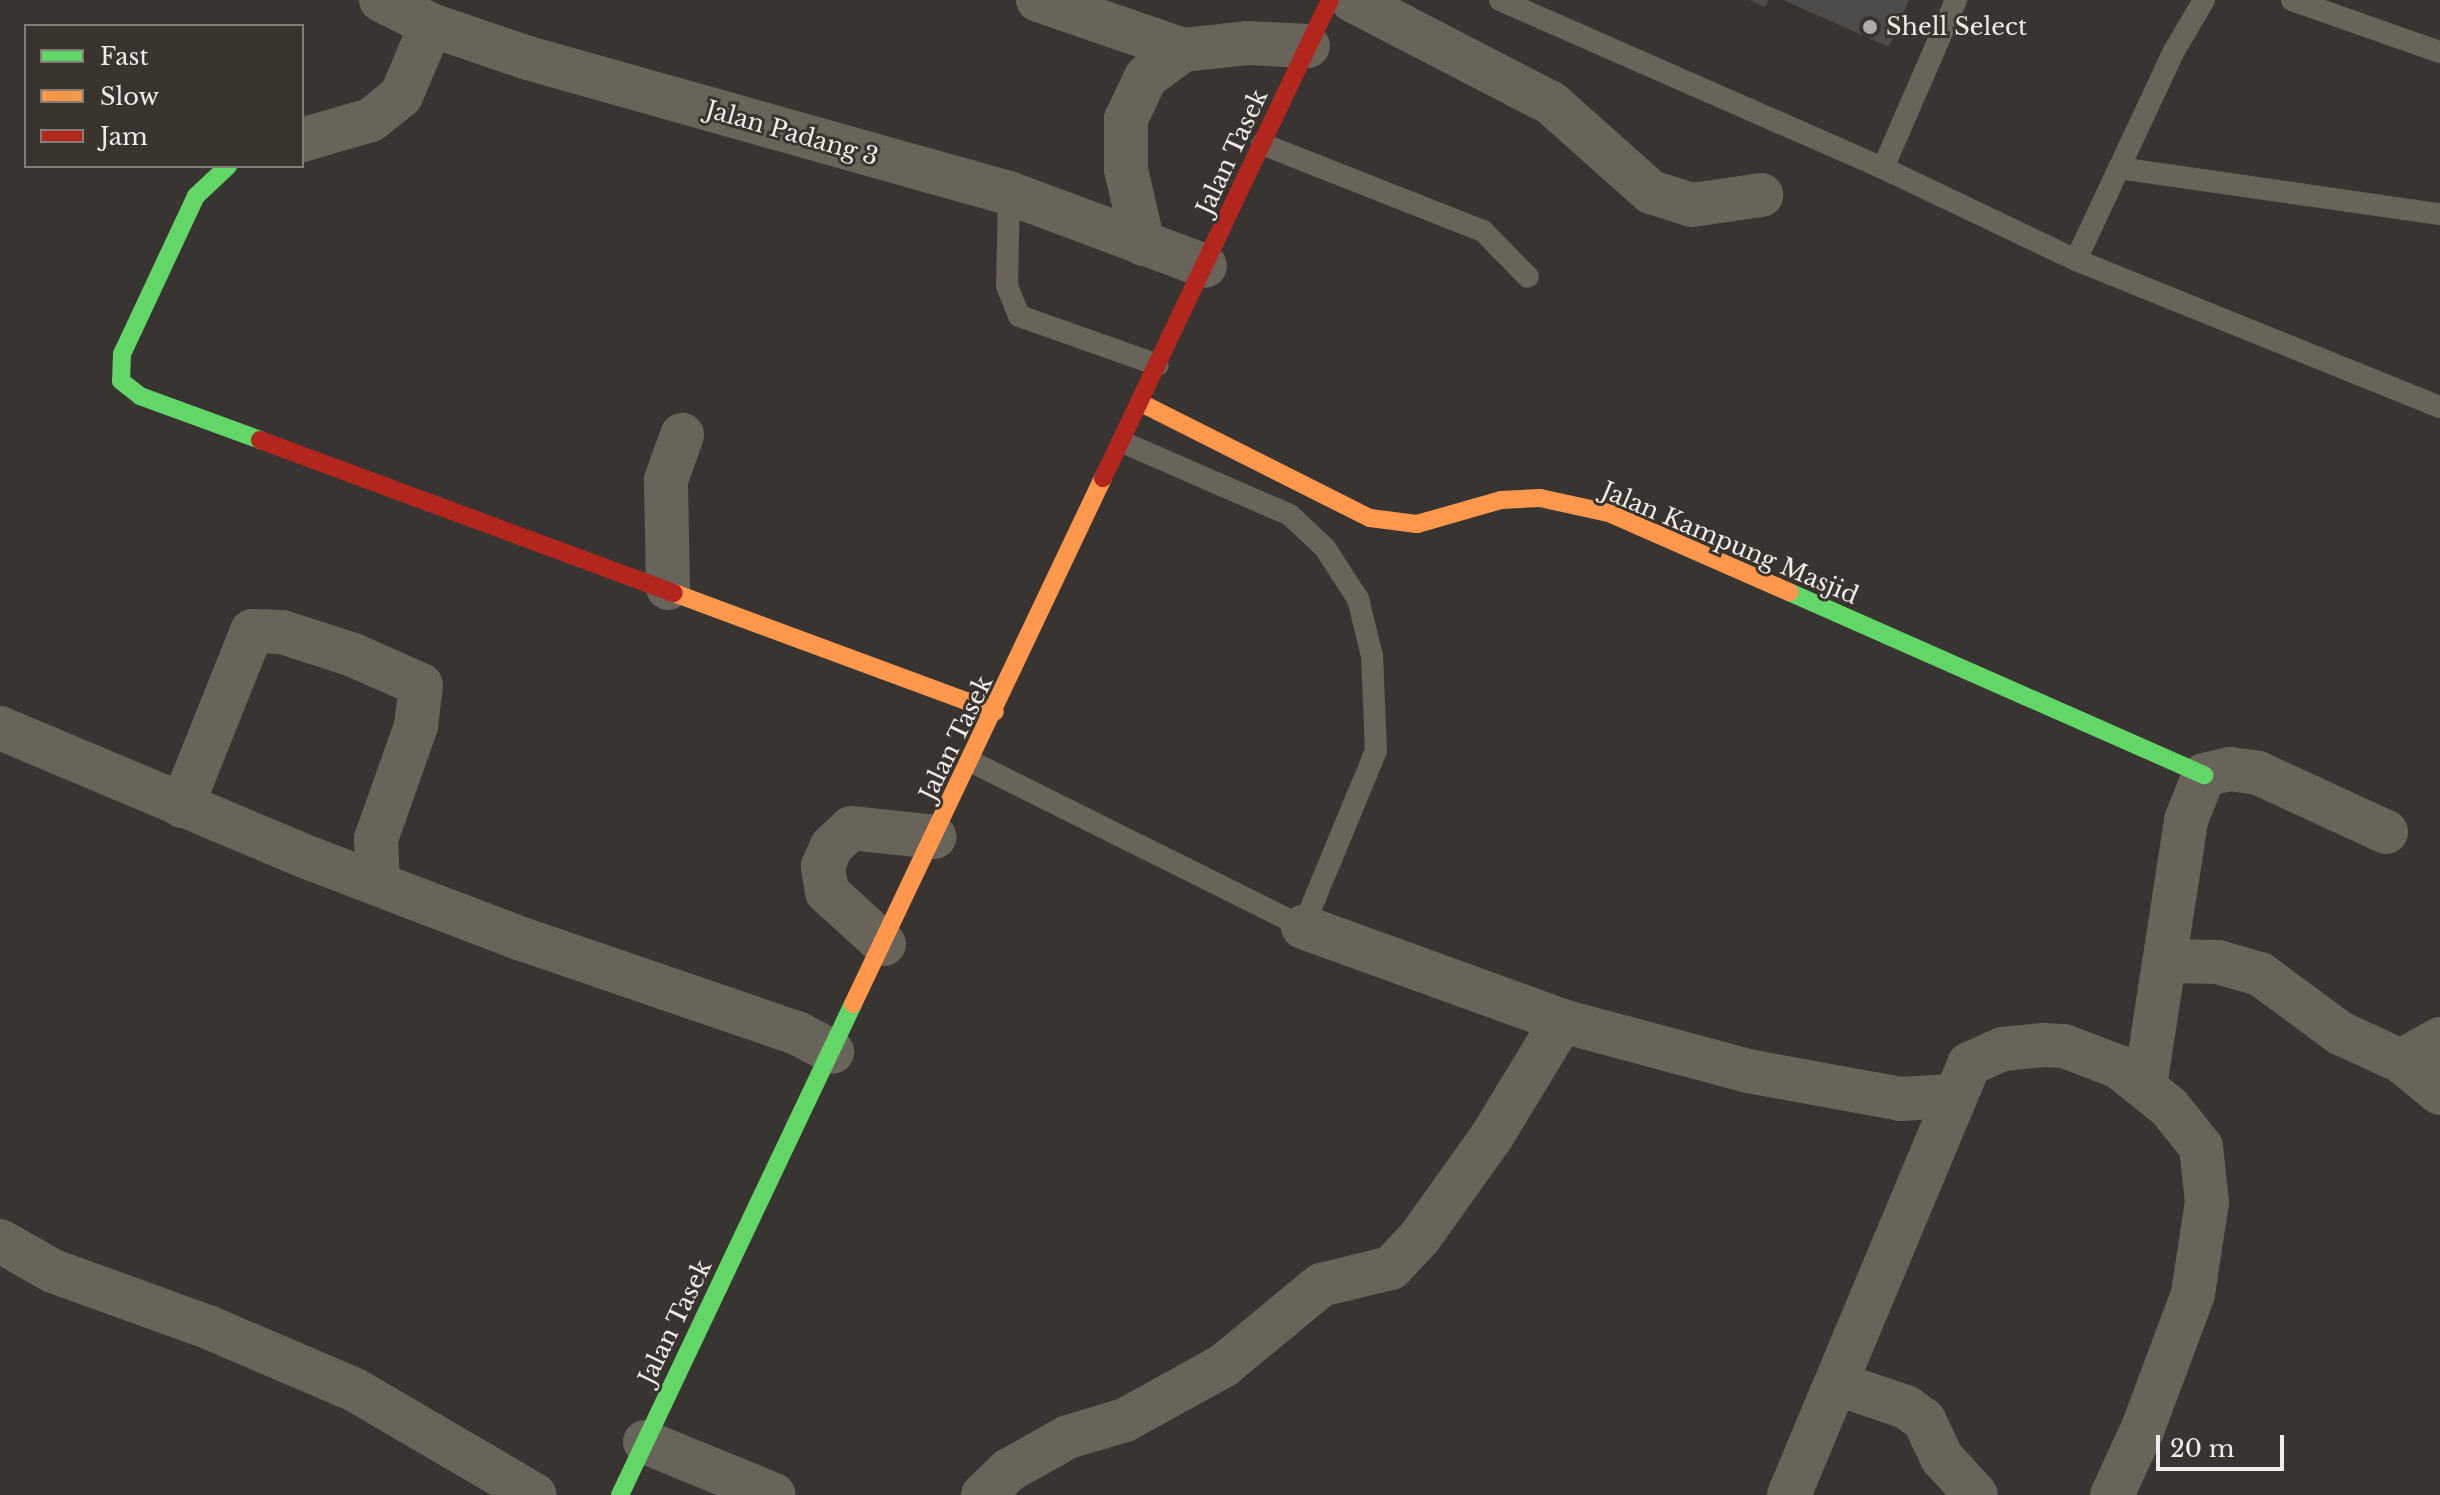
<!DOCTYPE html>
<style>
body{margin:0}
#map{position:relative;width:2440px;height:1495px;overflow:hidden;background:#373432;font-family:"Libre Baskerville",serif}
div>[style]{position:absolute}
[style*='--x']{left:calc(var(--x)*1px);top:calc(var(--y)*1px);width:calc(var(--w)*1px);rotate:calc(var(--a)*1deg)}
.building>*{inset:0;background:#4e4c4a}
.lane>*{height:22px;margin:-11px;padding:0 11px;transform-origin:11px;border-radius:11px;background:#69645a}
.street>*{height:44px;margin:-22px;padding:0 22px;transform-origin:22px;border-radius:22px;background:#69645a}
.fast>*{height:18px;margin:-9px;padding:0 9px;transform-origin:9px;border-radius:9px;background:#63d668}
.slow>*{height:18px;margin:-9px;padding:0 9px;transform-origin:9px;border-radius:9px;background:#ff974d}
.jam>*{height:18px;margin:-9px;padding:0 9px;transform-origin:9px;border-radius:9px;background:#b3261e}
.dots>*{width:22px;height:22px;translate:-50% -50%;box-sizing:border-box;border:4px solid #3a342f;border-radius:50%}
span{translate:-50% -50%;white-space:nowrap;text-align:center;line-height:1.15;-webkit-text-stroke:6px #3a342f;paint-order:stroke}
.poi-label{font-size:24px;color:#efebe8}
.left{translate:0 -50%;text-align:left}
.street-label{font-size:24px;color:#efebe8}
.legend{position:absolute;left:24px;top:24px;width:280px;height:144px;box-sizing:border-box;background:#3a342f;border:2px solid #827d79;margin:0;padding:10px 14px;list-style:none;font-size:24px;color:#efebe8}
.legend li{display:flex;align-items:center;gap:16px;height:40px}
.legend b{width:40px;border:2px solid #827d79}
.scale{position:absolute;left:2156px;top:1435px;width:128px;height:36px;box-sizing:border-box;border:4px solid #efebe8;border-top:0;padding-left:10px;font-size:24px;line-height:28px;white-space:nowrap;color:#efebe8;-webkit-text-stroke:6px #3a342f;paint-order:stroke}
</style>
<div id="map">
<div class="building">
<div style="clip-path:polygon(1750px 0,1768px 0,1765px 7px)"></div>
<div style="clip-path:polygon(1783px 0,1909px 0,1889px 47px)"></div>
</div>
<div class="lane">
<div style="--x:1500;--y:0;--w:418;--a:23.7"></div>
<div style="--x:1883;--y:168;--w:183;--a:-66.5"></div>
<div style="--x:2292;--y:0;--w:157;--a:19.4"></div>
<div style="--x:1262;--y:144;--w:238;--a:21.5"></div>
<div style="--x:1483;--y:231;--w:64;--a:45.6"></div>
<div style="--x:1883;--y:168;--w:214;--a:25.5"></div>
<div style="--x:2076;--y:260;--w:393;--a:22"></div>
<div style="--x:2119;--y:168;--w:324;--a:8.2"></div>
<div style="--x:1009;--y:193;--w:93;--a:91.2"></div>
<div style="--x:1007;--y:286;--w:32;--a:68"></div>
<div style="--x:1019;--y:316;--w:147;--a:19.4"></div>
<div style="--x:2076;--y:260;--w:231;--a:-64.9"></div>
<div style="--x:2174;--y:51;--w:59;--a:-59.5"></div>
<div style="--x:972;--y:762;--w:370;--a:26.5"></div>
<div style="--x:1303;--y:927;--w:191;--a:-67.5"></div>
<div style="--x:1376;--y:751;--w:95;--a:-92.4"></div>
<div style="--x:1372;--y:656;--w:59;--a:-103.8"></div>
<div style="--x:1358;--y:599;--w:61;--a:-122.9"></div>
<div style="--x:1325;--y:548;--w:48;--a:-136.7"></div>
<div style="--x:1290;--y:515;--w:183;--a:-156.5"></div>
</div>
<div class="street">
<div style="--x:381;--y:0;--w:56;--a:26.6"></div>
<div style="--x:431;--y:25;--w:102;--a:18.8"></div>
<div style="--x:528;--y:58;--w:500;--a:15.7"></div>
<div style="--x:1009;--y:193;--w:209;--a:20.4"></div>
<div style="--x:1038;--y:0;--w:153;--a:19"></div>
<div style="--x:1183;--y:50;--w:64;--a:-6.2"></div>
<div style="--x:1247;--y:43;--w:61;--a:2.8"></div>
<div style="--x:1352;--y:0;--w:224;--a:27.4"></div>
<div style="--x:1551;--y:103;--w:134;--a:41.7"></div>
<div style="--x:1651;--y:192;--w:43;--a:17.6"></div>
<div style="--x:1692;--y:205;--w:70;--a:-8.2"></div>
<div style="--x:302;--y:140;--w:72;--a:-16.2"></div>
<div style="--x:371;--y:120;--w:38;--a:-39"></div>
<div style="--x:401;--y:96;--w:77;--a:-67.1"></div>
<div style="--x:1143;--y:244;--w:77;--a:-102.8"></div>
<div style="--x:1126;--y:169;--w:50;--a:-90"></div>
<div style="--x:1126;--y:119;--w:47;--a:-64.5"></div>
<div style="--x:1146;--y:77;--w:46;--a:-36.1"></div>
<div style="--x:668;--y:588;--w:108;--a:-91.1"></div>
<div style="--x:666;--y:480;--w:48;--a:-70.4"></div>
<div style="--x:0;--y:728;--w:338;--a:22.8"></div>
<div style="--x:312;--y:859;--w:225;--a:20.9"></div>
<div style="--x:522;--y:939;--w:291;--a:18.9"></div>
<div style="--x:797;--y:1033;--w:40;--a:28"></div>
<div style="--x:182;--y:806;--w:188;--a:-68.2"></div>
<div style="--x:252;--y:631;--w:30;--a:2"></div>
<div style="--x:282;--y:632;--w:75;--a:17.9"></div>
<div style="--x:353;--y:655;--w:74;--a:23.8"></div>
<div style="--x:421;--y:685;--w:41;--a:97"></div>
<div style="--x:416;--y:726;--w:120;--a:109.5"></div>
<div style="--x:376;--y:839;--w:45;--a:87.5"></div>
<div style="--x:1303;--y:927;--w:276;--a:19.9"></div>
<div style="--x:1562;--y:1021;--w:193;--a:15"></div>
<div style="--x:1748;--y:1071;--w:155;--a:10.4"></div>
<div style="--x:1900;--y:1099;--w:51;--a:-3.4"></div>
<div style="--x:884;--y:944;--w:77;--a:-137.6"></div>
<div style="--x:827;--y:892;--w:26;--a:-99"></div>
<div style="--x:823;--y:866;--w:22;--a:-66"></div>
<div style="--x:832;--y:846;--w:26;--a:-43"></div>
<div style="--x:851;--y:828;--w:84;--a:6.1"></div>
<div style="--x:2167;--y:961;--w:51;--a:1.1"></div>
<div style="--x:2218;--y:962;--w:44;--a:15.9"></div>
<div style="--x:2260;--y:974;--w:99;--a:36.4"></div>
<div style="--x:2340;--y:1033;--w:67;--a:24.7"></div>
<div style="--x:2401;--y:1061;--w:50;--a:39.4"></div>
<div style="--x:2401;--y:1061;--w:45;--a:-29.4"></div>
<div style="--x:2145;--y:1086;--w:269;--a:-81.2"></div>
<div style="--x:2186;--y:820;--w:48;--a:-68.2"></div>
<div style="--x:2204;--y:775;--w:27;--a:-13"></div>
<div style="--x:2230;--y:769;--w:28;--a:8"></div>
<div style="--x:2258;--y:773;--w:141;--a:24.7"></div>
<div style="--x:0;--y:1241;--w:61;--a:29.5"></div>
<div style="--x:53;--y:1271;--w:165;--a:19.9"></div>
<div style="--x:208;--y:1327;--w:160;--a:23.2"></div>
<div style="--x:355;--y:1390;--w:208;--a:30.3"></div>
<div style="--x:1838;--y:1384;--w:72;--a:18.7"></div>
<div style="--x:1906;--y:1407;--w:22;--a:36"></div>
<div style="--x:1924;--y:1420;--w:42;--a:64.7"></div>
<div style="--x:1942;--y:1458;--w:50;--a:47.4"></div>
<div style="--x:645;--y:1442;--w:139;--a:22.3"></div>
<div style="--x:983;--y:1495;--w:36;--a:-44"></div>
<div style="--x:1009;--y:1470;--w:68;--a:-29.2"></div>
<div style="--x:1068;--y:1437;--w:59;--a:-16.6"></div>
<div style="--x:1125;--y:1420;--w:112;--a:-28.9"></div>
<div style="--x:1223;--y:1366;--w:127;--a:-39.6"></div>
<div style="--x:1321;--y:1285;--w:72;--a:-13.7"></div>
<div style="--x:1391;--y:1268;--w:42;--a:-46.9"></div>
<div style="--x:1420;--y:1237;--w:124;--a:-54.5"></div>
<div style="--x:1492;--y:1136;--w:135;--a:-58.7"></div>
<div style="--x:1789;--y:1495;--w:467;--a:-67.3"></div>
<div style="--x:1969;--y:1064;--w:37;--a:-24"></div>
<div style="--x:2003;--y:1049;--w:40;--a:-5.7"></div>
<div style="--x:2043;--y:1045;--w:21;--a:3"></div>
<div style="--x:2064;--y:1046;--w:59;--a:20.9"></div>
<div style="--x:2119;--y:1067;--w:64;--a:38.7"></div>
<div style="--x:2169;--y:1107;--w:51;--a:51.3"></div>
<div style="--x:2201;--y:1147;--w:55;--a:83.8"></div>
<div style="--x:2207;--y:1202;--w:93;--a:98.7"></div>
<div style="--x:2193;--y:1294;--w:143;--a:110.5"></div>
<div style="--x:2143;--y:1428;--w:74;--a:114.8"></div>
</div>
<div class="fast">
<div style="--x:228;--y:166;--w:44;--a:136.8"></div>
<div style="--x:196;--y:196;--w:174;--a:115.1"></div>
<div style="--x:122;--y:354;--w:27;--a:92"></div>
<div style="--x:121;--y:381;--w:24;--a:38"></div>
<div style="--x:140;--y:396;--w:128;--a:20.1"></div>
<div style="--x:1789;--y:592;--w:454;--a:23.8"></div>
<div style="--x:620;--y:1495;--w:543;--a:-64.61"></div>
</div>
<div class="slow">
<div style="--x:1141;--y:403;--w:256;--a:26.7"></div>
<div style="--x:1370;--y:518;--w:47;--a:7.3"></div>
<div style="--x:1417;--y:524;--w:87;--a:-15.9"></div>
<div style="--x:1501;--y:500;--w:39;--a:-3"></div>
<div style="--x:1540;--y:498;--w:71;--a:12.3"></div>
<div style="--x:1609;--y:513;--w:197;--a:23.7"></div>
<div style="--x:674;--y:593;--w:342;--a:20.3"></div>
<div style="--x:853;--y:1004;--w:582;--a:-64.58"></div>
</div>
<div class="jam">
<div style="--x:260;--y:440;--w:441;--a:20.3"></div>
<div style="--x:1103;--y:478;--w:529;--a:-64.6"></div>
</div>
<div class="dots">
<div style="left:1870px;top:27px;background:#afaba8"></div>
</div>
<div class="poi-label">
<span class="left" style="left:1886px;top:27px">Shell Select</span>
</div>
<div class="street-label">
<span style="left:792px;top:133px;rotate:16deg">Jalan Padang 3</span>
<span style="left:1232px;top:152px;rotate:-65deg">Jalan Tasek</span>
<span style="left:1730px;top:543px;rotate:23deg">Jalan Kampung Masjid</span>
<span style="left:956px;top:738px;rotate:-64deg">Jalan Tasek</span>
<span style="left:675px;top:1322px;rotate:-64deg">Jalan Tasek</span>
</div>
<ul class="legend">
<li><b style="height:10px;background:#63d668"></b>Fast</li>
<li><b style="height:10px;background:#ff974d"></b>Slow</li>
<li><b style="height:10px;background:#b3261e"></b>Jam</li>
</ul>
<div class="scale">20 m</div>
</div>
